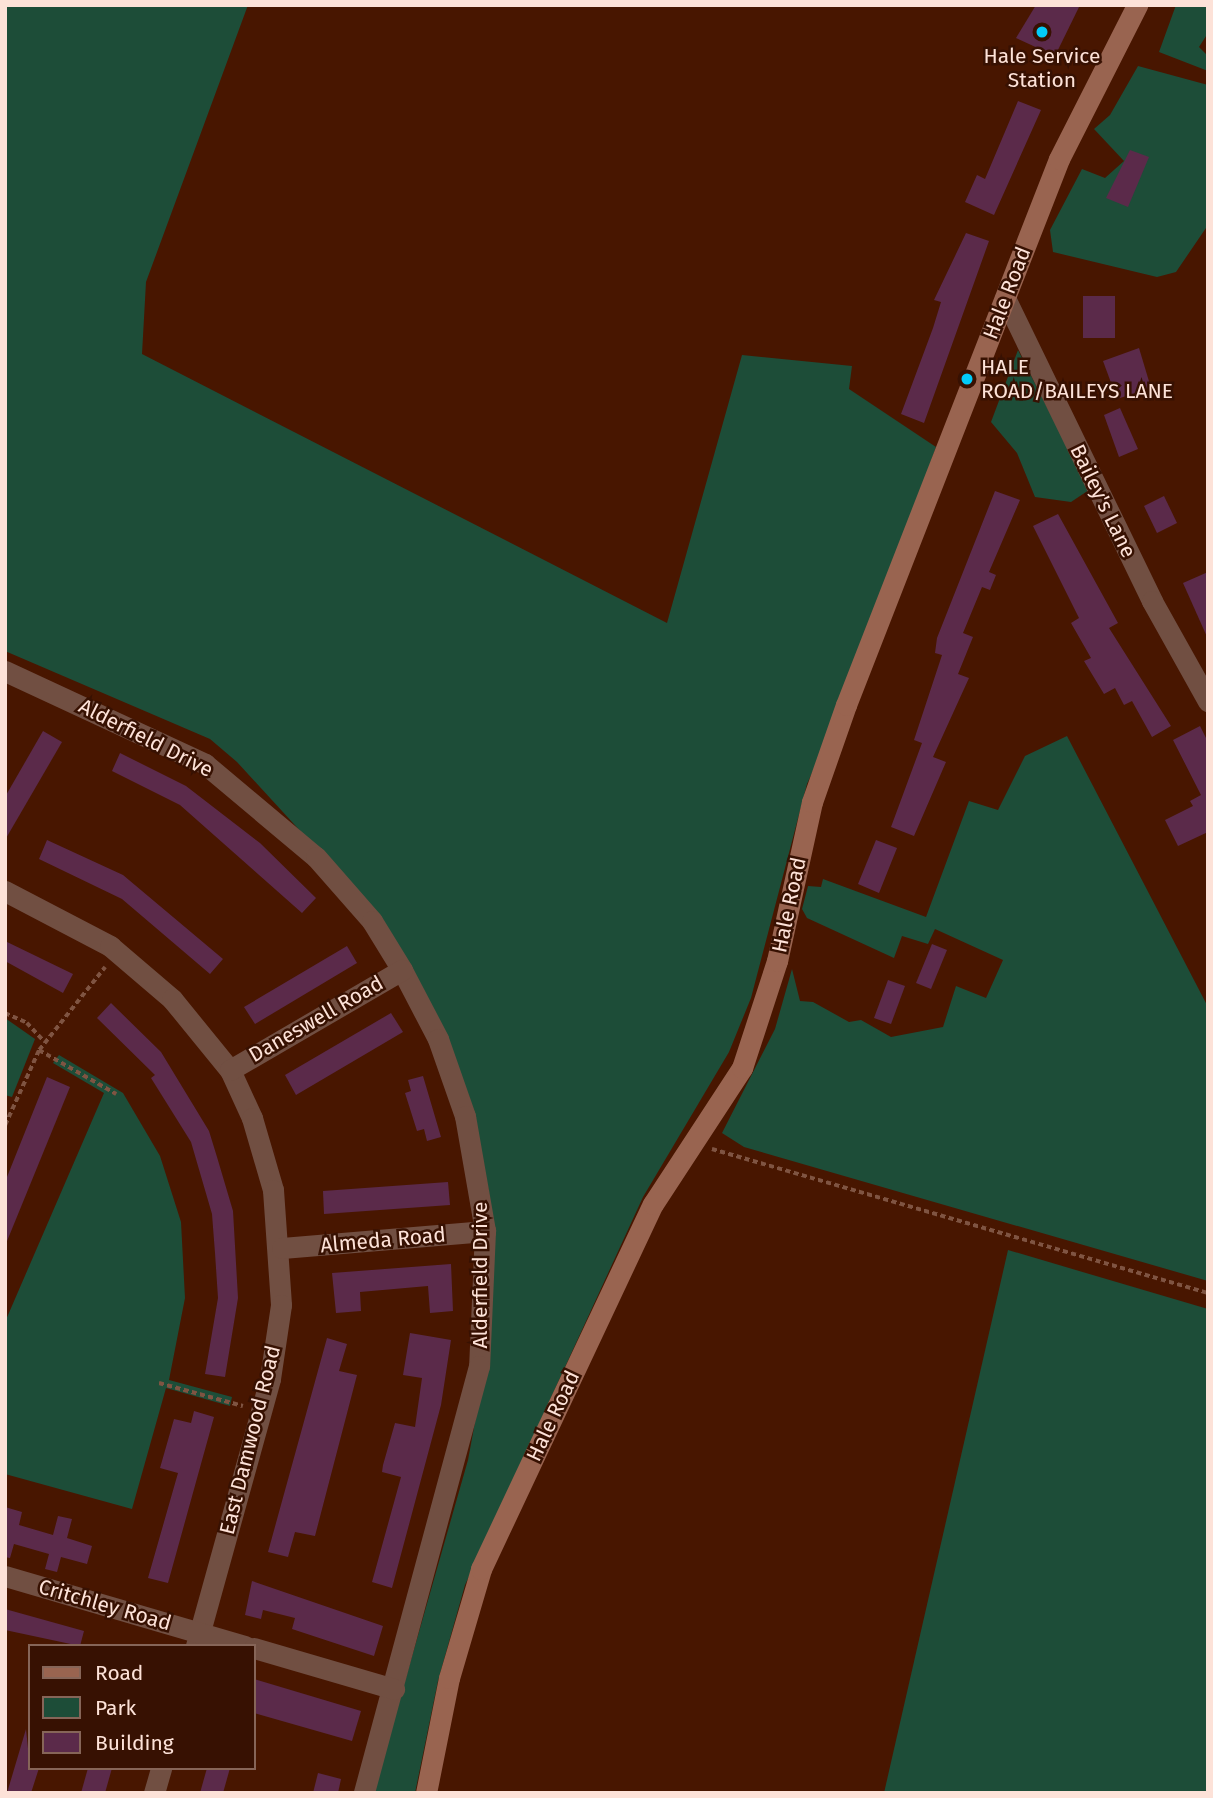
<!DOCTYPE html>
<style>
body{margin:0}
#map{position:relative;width:1213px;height:1798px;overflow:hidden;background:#481600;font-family:"Fira Sans",sans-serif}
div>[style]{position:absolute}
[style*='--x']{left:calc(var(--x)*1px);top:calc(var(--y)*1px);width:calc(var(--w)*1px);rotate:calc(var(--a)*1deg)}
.green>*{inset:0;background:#1d4d38}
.building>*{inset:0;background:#5b2a4a}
.path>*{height:3.5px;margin-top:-1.75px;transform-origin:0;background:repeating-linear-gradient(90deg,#7f5442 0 5px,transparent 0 8.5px)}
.street>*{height:21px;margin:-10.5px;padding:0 10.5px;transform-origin:10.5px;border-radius:10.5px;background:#714f42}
.secondary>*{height:21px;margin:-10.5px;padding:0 10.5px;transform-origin:10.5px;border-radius:10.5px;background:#996450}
.dots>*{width:19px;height:19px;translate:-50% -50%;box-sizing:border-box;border:4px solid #371102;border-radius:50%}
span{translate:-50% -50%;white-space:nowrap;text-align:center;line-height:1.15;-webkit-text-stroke:5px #371102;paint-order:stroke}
.poi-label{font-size:21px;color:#fde2d8}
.left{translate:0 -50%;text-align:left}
.street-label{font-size:21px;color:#fde2d8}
.frame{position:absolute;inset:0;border:7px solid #fde2d8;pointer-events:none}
.legend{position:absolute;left:28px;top:1644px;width:228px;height:126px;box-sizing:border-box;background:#371102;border:2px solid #866558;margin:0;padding:9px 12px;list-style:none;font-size:21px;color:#fde2d8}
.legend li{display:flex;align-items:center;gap:14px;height:35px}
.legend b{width:35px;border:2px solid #866558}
</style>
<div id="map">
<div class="green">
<div style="clip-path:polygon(5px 5px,248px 5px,146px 282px,142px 354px,667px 623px,742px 355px,852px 366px,849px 389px,936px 447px,850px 689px,807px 784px,751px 998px,729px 1052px,643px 1197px,465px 1585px,438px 1681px,415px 1793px,373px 1793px,468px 1460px,487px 1357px,493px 1290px,489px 1192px,469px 1096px,434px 1011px,304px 835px,237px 762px,210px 739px,5px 651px)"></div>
<div style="clip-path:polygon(1176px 5px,1208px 5px,1208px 33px,1199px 47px,1208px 56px,1208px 71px,1159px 52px)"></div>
<div style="clip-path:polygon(1138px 66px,1208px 85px,1208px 225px,1176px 272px,1157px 277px,1053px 252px,1050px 230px,1082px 169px,1105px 178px,1124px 161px,1094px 129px,1110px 115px)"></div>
<div style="clip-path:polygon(1018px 350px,1089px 490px,1071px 502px,1035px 497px,1017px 453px,991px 422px)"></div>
<div style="clip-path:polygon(1067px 736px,1208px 1007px,1208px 1281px,744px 1147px,722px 1133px,775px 1029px,792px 969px,800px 1001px,813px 1002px,849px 1022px,861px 1020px,891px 1037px,943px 1027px,956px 986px,986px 998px,1003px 960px,935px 929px,928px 944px,902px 936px,894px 958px,807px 918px,802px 909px,808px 886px,821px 887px,823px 879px,926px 917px,969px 801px,998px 810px,1025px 756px)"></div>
<div style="clip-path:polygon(5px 1018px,35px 1039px,12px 1097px,5px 1095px)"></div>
<div style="clip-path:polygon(59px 1055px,123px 1093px,160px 1156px,181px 1222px,185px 1298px,169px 1380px,232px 1397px,230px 1406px,166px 1388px,132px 1509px,5px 1474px,5px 1322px,104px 1093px,53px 1063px)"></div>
<div style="clip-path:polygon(1008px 1250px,1208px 1309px,1208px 1793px,884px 1793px)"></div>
</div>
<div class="building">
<div style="clip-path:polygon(1036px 5px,1080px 5px,1055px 56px,1016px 38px)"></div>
<div style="clip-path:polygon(1018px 101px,1041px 110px,994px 215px,965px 202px,977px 175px,985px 179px)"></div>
<div style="clip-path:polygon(1130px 150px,1149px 157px,1128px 207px,1106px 198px)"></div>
<div style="clip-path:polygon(966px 233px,989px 241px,924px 423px,901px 414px,933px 328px,941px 302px,934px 300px)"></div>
<div style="clip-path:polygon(1083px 296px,1115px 296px,1115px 338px,1083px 338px)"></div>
<div style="clip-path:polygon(1139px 348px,1151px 388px,1117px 399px,1103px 361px)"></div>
<div style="clip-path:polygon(1120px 408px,1138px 449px,1119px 457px,1104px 415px)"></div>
<div style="clip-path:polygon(995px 491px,1020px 500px,989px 572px,996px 575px,990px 590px,982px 587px,963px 633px,973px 637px,958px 674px,969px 678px,933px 757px,946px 762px,914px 836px,891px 827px,922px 743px,914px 740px,942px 655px,935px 653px,937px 638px)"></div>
<div style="clip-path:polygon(1164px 496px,1177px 523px,1157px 533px,1144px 506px)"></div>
<div style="clip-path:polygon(1058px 514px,1118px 623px,1109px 628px,1171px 726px,1152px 737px,1132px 701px,1124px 705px,1115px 688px,1104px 694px,1084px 661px,1091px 658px,1071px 623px,1079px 618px,1033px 526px)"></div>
<div style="clip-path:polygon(1208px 572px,1208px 639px,1183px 583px)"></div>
<div style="clip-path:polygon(1200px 726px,1208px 742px,1208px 832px,1178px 846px,1165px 820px,1193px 806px,1190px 801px,1201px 795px,1173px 740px)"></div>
<div style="clip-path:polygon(43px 731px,62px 742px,5px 840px,5px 797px)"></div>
<div style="clip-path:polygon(120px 753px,186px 786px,260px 843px,316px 898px,302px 913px,180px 805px,112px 771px)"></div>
<div style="clip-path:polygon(47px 840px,123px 875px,223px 959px,210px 974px,122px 899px,39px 859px)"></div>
<div style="clip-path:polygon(876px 840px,897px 848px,879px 893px,858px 884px)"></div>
<div style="clip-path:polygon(5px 941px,73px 974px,63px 993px,5px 961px)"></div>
<div style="clip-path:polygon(932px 944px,947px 950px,931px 989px,916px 983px)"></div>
<div style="clip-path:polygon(347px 946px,357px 963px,255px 1024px,244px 1007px)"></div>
<div style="clip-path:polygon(888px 980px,905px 986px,891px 1024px,874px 1018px)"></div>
<div style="clip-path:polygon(111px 1003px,161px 1052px,209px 1131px,217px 1157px,233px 1211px,238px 1298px,225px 1377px,205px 1374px,218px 1298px,215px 1253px,212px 1214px,191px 1142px,151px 1078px,155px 1075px,97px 1018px)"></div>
<div style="clip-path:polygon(391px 1013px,403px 1032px,296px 1095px,285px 1075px)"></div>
<div style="clip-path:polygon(423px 1076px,441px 1137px,427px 1141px,424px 1129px,417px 1131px,405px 1093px,411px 1091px,408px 1080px)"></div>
<div style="clip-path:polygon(47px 1077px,70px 1087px,5px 1246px,5px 1182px)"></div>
<div style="clip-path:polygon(448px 1182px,450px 1205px,324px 1214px,323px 1191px)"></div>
<div style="clip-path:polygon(451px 1264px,453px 1311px,430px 1313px,428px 1286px,360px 1292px,361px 1311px,336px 1313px,332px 1273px)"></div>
<div style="clip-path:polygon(410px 1333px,451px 1340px,441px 1405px,392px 1588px,372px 1582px,401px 1477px,382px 1472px,383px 1465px,395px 1423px,415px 1427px,422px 1378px,403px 1375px)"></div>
<div style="clip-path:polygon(327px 1338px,347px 1344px,339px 1371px,357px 1375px,315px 1536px,295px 1532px,288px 1557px,268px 1552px)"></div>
<div style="clip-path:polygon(194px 1411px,214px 1417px,168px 1583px,148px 1578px,178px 1473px,160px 1468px,174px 1419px,191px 1423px)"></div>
<div style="clip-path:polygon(5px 1507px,22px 1512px,19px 1525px,53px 1535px,58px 1516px,72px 1519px,67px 1538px,92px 1546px,87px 1564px,61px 1557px,57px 1572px,45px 1569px,49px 1554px,14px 1544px,10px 1558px,5px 1557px)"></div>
<div style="clip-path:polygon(252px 1581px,383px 1626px,374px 1656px,292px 1629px,295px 1618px,263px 1610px,261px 1619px,245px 1615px)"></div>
<div style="clip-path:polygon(5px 1609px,84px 1631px,80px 1646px,5px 1630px)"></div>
<div style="clip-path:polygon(254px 1679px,361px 1711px,352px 1741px,254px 1713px)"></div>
<div style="clip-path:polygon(26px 1729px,30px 1768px,39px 1768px,31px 1793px,7px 1793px)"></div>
<div style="clip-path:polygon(88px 1768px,112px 1768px,105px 1793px,81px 1793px)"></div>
<div style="clip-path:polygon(207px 1768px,230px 1768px,223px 1793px,200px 1793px)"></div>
<div style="clip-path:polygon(318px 1773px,341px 1779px,338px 1793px,313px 1793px)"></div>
</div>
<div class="path">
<div style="--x:5;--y:1013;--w:24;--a:24"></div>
<div style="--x:27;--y:1023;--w:26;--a:47"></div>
<div style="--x:39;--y:1050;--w:89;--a:29.7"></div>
<div style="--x:5;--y:1125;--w:82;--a:-65.6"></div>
<div style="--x:39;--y:1050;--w:106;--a:-51.5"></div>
<div style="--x:712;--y:1149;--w:516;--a:16.19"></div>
<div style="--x:159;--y:1383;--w:87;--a:15.3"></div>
</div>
<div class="street">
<div style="--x:1005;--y:298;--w:337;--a:64.1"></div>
<div style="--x:1152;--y:601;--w:115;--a:60.8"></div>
<div style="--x:5;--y:671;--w:221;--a:24.9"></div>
<div style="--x:205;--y:764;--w:145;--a:40"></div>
<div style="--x:316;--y:857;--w:85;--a:48.8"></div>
<div style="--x:372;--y:921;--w:57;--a:58.5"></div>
<div style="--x:402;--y:970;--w:78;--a:62.4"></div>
<div style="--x:438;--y:1039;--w:82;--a:70.7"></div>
<div style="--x:465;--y:1116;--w:117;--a:80.1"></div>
<div style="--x:485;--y:1231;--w:135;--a:92.5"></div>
<div style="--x:479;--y:1366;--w:442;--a:105.1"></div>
<div style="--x:5;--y:891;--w:119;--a:27.6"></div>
<div style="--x:110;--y:946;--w:82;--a:40.5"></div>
<div style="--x:172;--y:999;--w:92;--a:50.8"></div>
<div style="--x:230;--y:1070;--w:53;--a:65.4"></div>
<div style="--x:252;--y:1118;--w:75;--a:73.7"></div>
<div style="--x:273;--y:1190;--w:115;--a:86"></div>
<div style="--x:281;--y:1305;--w:75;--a:98.5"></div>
<div style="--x:270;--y:1379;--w:277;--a:105.5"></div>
<div style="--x:230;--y:1070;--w:199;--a:-30.2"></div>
<div style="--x:282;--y:1248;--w:204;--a:-4.8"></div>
<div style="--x:5;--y:1576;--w:250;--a:16.3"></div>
<div style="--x:254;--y:1648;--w:146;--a:16.3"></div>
<div style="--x:154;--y:1793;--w:26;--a:-74"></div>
</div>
<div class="secondary">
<div style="--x:426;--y:1793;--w:117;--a:-78.7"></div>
<div style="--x:449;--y:1678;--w:114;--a:-73.6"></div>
<div style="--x:481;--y:1569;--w:403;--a:-64.8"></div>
<div style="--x:653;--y:1204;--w:163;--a:-56.8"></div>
<div style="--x:742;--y:1068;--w:113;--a:-71.9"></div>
<div style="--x:777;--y:961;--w:163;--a:-77.6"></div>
<div style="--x:812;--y:802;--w:103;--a:-70.7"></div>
<div style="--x:846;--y:705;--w:586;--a:-68.69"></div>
<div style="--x:1059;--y:159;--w:173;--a:-63.1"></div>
</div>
<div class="dots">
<div style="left:1042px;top:32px;background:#02cbf9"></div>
<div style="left:967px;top:379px;background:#02cbf9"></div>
</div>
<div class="poi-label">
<span style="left:1042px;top:68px">Hale Service<br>Station</span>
<span class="left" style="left:981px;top:379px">HALE<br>ROAD/BAILEYS LANE</span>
</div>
<div class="street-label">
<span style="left:1007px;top:293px;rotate:-69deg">Hale Road</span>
<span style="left:1103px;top:501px;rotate:64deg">Bailey's Lane</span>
<span style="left:146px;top:738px;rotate:27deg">Alderfield Drive</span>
<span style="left:789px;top:905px;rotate:-78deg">Hale Road</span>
<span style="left:316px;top:1019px;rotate:-30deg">Daneswell Road</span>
<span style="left:383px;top:1240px;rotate:-5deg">Almeda Road</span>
<span style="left:480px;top:1275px;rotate:-90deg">Alderfield Drive</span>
<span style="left:553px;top:1416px;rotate:-65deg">Hale Road</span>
<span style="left:250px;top:1440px;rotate:-76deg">East Damwood Road</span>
<span style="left:105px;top:1605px;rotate:16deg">Critchley Road</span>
</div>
<div class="frame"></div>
<ul class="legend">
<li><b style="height:9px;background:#996450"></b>Road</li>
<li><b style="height:19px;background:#1d4d38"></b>Park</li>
<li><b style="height:19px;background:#5b2a4a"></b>Building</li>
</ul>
</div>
